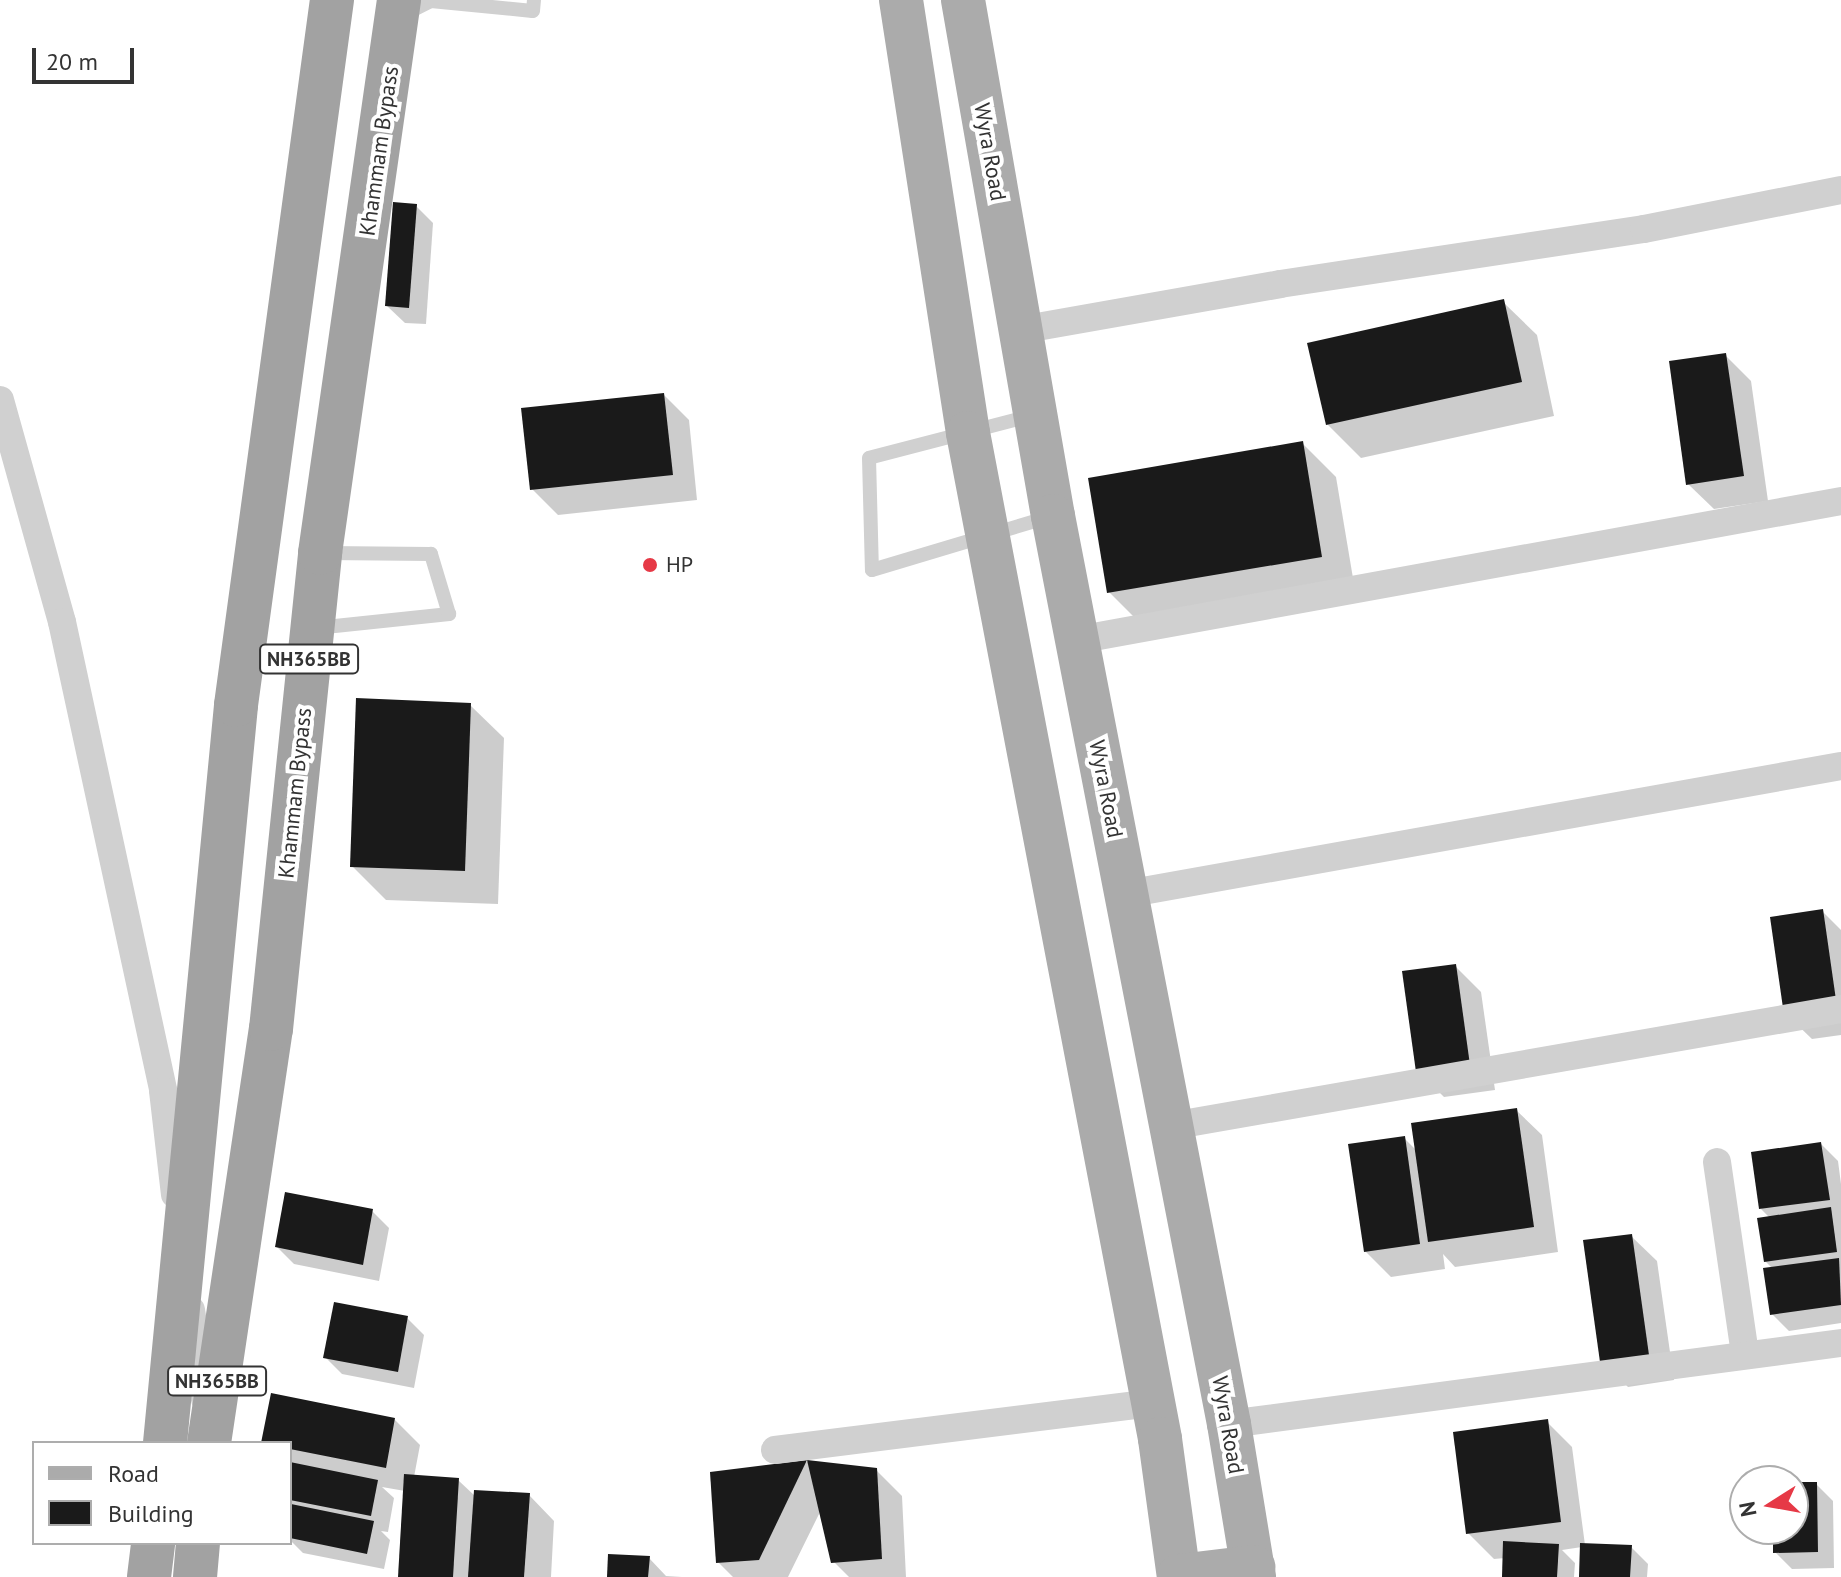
<!DOCTYPE html>
<style>
body{margin:0}
#map{position:relative;width:1841px;height:1577px;overflow:hidden;background:#fff;font-family:"PT Sans",sans-serif}
div>[style]{position:absolute}
[style*='--x']{left:calc(var(--x)*1px);top:calc(var(--y)*1px);width:calc(var(--w)*1px);rotate:calc(var(--a)*1deg)}
.shadow>*{inset:0;background:#0003}
.building>*{inset:0;background:#1a1a1a}
.service>*{height:14px;margin:-7px;padding:0 7px;transform-origin:7px;border-radius:7px;background:#d0d0d0}
.minor>*{height:28px;margin:-14px;padding:0 14px;transform-origin:14px;border-radius:14px;background:#d0d0d0}
.primary>*{height:44px;margin:-22px;padding:0 22px;transform-origin:22px;border-radius:22px;background:#ababab}
.trunk>*{height:44px;margin:-22px;padding:0 22px;transform-origin:22px;border-radius:22px;background:#a2a2a2}
.dots>*{width:22px;height:22px;translate:-50% -50%;box-sizing:border-box;border:4px solid #fff;border-radius:50%}
span{translate:-50% -50%;white-space:nowrap;text-align:center;line-height:1.15;-webkit-text-stroke:8px #fff;paint-order:stroke}
.shield-label span{padding:2px 6px;background:#fff;border:2px solid;border-radius:6px;-webkit-text-stroke-width:0}
.shield-label{font-size:20px;color:#333;font-weight:700}
.street-label{font-size:22px;color:#333}
.poi-label{font-size:22px;color:#333}
.left{translate:0 -50%;text-align:left}
.legend{position:absolute;left:32px;top:1441px;width:260px;height:104px;box-sizing:border-box;background:#fff;border:2px solid #adadad;margin:0;padding:10px 14px;list-style:none;font-size:24px;color:#333}
.legend li{display:flex;align-items:center;gap:16px;height:40px}
.legend b{width:40px;border:2px solid #adadad}
.north{position:absolute;left:1729px;top:1465px;width:80px;height:80px;box-sizing:border-box;background:#fff;border:2px solid #adadad;border-radius:50%;rotate:259deg;font-size:22px;font-weight:700;line-height:32px;text-align:center;color:#333}
.north::after{content:'';display:block;margin:auto;width:28px;height:36px;background:#e63946;clip-path:polygon(50% 0,100% 100%,50% 72%,0 100%)}
.scale{position:absolute;left:32px;top:48px;width:102px;height:36px;box-sizing:border-box;border:4px solid #333;border-top:0;padding-left:10px;font-size:24px;line-height:28px;white-space:nowrap;color:#333;-webkit-text-stroke:6px #fff;paint-order:stroke}
</style>
<div id="map">
<div class="shadow">
<div style="clip-path:polygon(416px 206px,433px 223px,426px 324px,405px 323px,387px 306px)"></div>
<div style="clip-path:polygon(1503px 302px,1537px 335px,1554px 416px,1361px 458px,1327px 424px)"></div>
<div style="clip-path:polygon(1725px 355px,1751px 381px,1768px 501px,1714px 509px,1688px 484px)"></div>
<div style="clip-path:polygon(664px 395px,689px 420px,697px 500px,558px 515px,532px 489px)"></div>
<div style="clip-path:polygon(1302px 443px,1336px 477px,1355px 590px,1143px 626px,1109px 592px)"></div>
<div style="clip-path:polygon(470px 705px,504px 738px,498px 904px,386px 900px,352px 866px)"></div>
<div style="clip-path:polygon(1822px 911px,1841px 930px,1841px 1035px,1812px 1039px,1786px 1014px)"></div>
<div style="clip-path:polygon(1455px 966px,1481px 992px,1495px 1090px,1444px 1097px,1418px 1071px)"></div>
<div style="clip-path:polygon(1516px 1110px,1542px 1135px,1558px 1252px,1455px 1267px,1443px 1254px,1445px 1269px,1391px 1277px,1365px 1251px,1404px 1138px,1417px 1151px)"></div>
<div style="clip-path:polygon(1821px 1144px,1838px 1161px,1841px 1184px,1841px 1323px,1789px 1331px,1772px 1314px,1773px 1269px,1765px 1261px,1770px 1218px,1761px 1209px)"></div>
<div style="clip-path:polygon(372px 1211px,389px 1228px,379px 1281px,294px 1264px,277px 1247px)"></div>
<div style="clip-path:polygon(1631px 1236px,1657px 1261px,1674px 1380px,1628px 1387px,1602px 1361px)"></div>
<div style="clip-path:polygon(407px 1318px,424px 1335px,414px 1388px,342px 1374px,325px 1357px)"></div>
<div style="clip-path:polygon(394px 1419px,420px 1445px,414px 1477px,458px 1480px,475px 1496px,529px 1495px,554px 1521px,551px 1577px,400px 1577px,405px 1491px,382px 1487px,394px 1498px,388px 1532px,381px 1531px,390px 1540px,384px 1569px,303px 1553px,290px 1540px,290px 1443px,263px 1443px)"></div>
<div style="clip-path:polygon(1547px 1422px,1572px 1447px,1585px 1545px,1631px 1547px,1648px 1564px,1647px 1577px,1581px 1577px,1582px 1547px,1562px 1550px,1575px 1563px,1574px 1577px,1504px 1577px,1505px 1558px,1494px 1559px,1468px 1533px)"></div>
<div style="clip-path:polygon(807px 1462px,876px 1470px,902px 1496px,906px 1577px,849px 1577px,833px 1561px,821px 1510px,788px 1577px,733px 1577px,718px 1562px,713px 1474px)"></div>
<div style="clip-path:polygon(1793px 1484px,1816px 1484px,1833px 1501px,1834px 1568px,1792px 1569px,1775px 1552px,1775px 1529px,1793px 1529px)"></div>
<div style="clip-path:polygon(649px 1558px,666px 1576px,682px 1577px,609px 1577px)"></div>
</div>
<div class="building">
<div style="clip-path:polygon(393px 202px,417px 204px,409px 308px,385px 306px)"></div>
<div style="clip-path:polygon(1504px 299px,1522px 382px,1326px 425px,1307px 343px)"></div>
<div style="clip-path:polygon(1726px 353px,1744px 476px,1686px 485px,1669px 361px)"></div>
<div style="clip-path:polygon(664px 393px,673px 475px,530px 490px,521px 408px)"></div>
<div style="clip-path:polygon(1303px 441px,1322px 557px,1107px 593px,1088px 478px)"></div>
<div style="clip-path:polygon(356px 698px,471px 703px,465px 871px,350px 867px)"></div>
<div style="clip-path:polygon(1823px 909px,1837px 1007px,1784px 1015px,1770px 917px)"></div>
<div style="clip-path:polygon(1456px 964px,1470px 1065px,1416px 1072px,1402px 971px)"></div>
<div style="clip-path:polygon(1517px 1108px,1534px 1227px,1428px 1242px,1411px 1123px)"></div>
<div style="clip-path:polygon(1405px 1136px,1420px 1244px,1364px 1252px,1348px 1144px)"></div>
<div style="clip-path:polygon(1821px 1142px,1830px 1200px,1759px 1209px,1751px 1152px)"></div>
<div style="clip-path:polygon(285px 1192px,373px 1209px,363px 1265px,275px 1247px)"></div>
<div style="clip-path:polygon(1831px 1207px,1837px 1252px,1764px 1262px,1757px 1218px)"></div>
<div style="clip-path:polygon(1632px 1234px,1649px 1355px,1600px 1362px,1583px 1240px)"></div>
<div style="clip-path:polygon(1839px 1258px,1841px 1305px,1770px 1315px,1763px 1268px)"></div>
<div style="clip-path:polygon(334px 1302px,408px 1316px,398px 1372px,323px 1358px)"></div>
<div style="clip-path:polygon(271px 1393px,395px 1418px,386px 1468px,290px 1449px,290px 1443px,261px 1443px)"></div>
<div style="clip-path:polygon(1548px 1419px,1561px 1522px,1466px 1534px,1453px 1432px)"></div>
<div style="clip-path:polygon(807px 1460px,877px 1468px,882px 1559px,831px 1563px)"></div>
<div style="clip-path:polygon(807px 1460px,759px 1560px,716px 1563px,710px 1472px)"></div>
<div style="clip-path:polygon(290px 1462px,378px 1480px,371px 1516px,290px 1500px)"></div>
<div style="clip-path:polygon(404px 1474px,459px 1478px,453px 1577px,398px 1577px)"></div>
<div style="clip-path:polygon(1793px 1482px,1817px 1482px,1818px 1552px,1773px 1553px,1773px 1529px,1793px 1529px)"></div>
<div style="clip-path:polygon(474px 1490px,530px 1493px,524px 1577px,468px 1577px)"></div>
<div style="clip-path:polygon(291px 1504px,374px 1521px,367px 1554px,290px 1538px)"></div>
<div style="clip-path:polygon(1503px 1541px,1559px 1544px,1557px 1577px,1502px 1577px)"></div>
<div style="clip-path:polygon(1580px 1543px,1632px 1545px,1630px 1577px,1579px 1577px)"></div>
<div style="clip-path:polygon(608px 1554px,650px 1556px,648px 1577px,607px 1577px)"></div>
</div>
<div class="service">
<div style="--x:409;--y:12;--w:25;--a:-27"></div>
<div style="--x:431;--y:1;--w:102;--a:5.6"></div>
<div style="--x:533;--y:11;--w:11;--a:-85"></div>
<div style="--x:1030;--y:416;--w:166;--a:165.4"></div>
<div style="--x:869;--y:458;--w:112;--a:88.5"></div>
<div style="--x:872;--y:570;--w:185;--a:-16.7"></div>
<div style="--x:316;--y:628;--w:134;--a:-6"></div>
<div style="--x:449;--y:614;--w:63;--a:-106.7"></div>
<div style="--x:431;--y:554;--w:106;--a:-179.5"></div>
</div>
<div class="minor">
<div style="--x:1020;--y:330;--w:264;--a:-10"></div>
<div style="--x:1280;--y:284;--w:368;--a:-8.6"></div>
<div style="--x:1644;--y:229;--w:201;--a:-11.2"></div>
<div style="--x:0;--y:400;--w:230;--a:74.4"></div>
<div style="--x:62;--y:622;--w:480;--a:77.8"></div>
<div style="--x:163;--y:1091;--w:104;--a:83.4"></div>
<div style="--x:1077;--y:640;--w:777;--a:-10.31"></div>
<div style="--x:1126;--y:894;--w:726;--a:-10.15"></div>
<div style="--x:1171;--y:1126;--w:680;--a:-9.91"></div>
<div style="--x:1717;--y:1162;--w:193;--a:81.7"></div>
<div style="--x:191;--y:1310;--w:90;--a:81.1"></div>
<div style="--x:1229;--y:1424;--w:617;--a:-7.54"></div>
<div style="--x:775;--y:1450;--w:381;--a:-7.1"></div>
</div>
<div class="primary">
<div style="--x:901;--y:0;--w:438;--a:81.2"></div>
<div style="--x:968;--y:433;--w:1024;--a:79.19"></div>
<div style="--x:1160;--y:1439;--w:139;--a:82.2"></div>
<div style="--x:963;--y:0;--w:524;--a:80.11"></div>
<div style="--x:1053;--y:516;--w:925;--a:79.03"></div>
<div style="--x:1229;--y:1424;--w:155;--a:80.7"></div>
<div style="--x:1179;--y:1576;--w:75;--a:-6.9"></div>
</div>
<div class="trunk">
<div style="--x:165;--y:1443;--w:741;--a:-84.5"></div>
<div style="--x:236;--y:705;--w:712;--a:-82.25"></div>
<div style="--x:209;--y:1443;--w:419;--a:-81.5"></div>
<div style="--x:271;--y:1029;--w:479;--a:-84.1"></div>
<div style="--x:320;--y:553;--w:559;--a:-81.87"></div>
<div style="--x:149;--y:1577;--w:34;--a:-83"></div>
<div style="--x:195;--y:1577;--w:34;--a:-85"></div>
</div>
<div class="dots">
<div style="left:650px;top:565px;background:#e63946"></div>
</div>
<div class="shield-label">
<span style="left:309px;top:659px">NH365BB</span>
<span style="left:217px;top:1381px">NH365BB</span>
</div>
<div class="street-label">
<span style="left:379px;top:151px;rotate:-82deg">Khammam Bypass</span>
<span style="left:990px;top:152px;rotate:80deg">Wyra Road</span>
<span style="left:1106px;top:789px;rotate:79deg">Wyra Road</span>
<span style="left:295px;top:793px;rotate:-84deg">Khammam Bypass</span>
<span style="left:1228px;top:1425px;rotate:80deg">Wyra Road</span>
</div>
<div class="poi-label">
<span class="left" style="left:666px;top:565px">HP</span>
</div>
<ul class="legend">
<li><b style="height:10px;background:#ababab"></b>Road</li>
<li><b style="height:22px;background:#1a1a1a"></b>Building</li>
</ul>
<div class="north">N</div>
<div class="scale">20 m</div>
</div>
